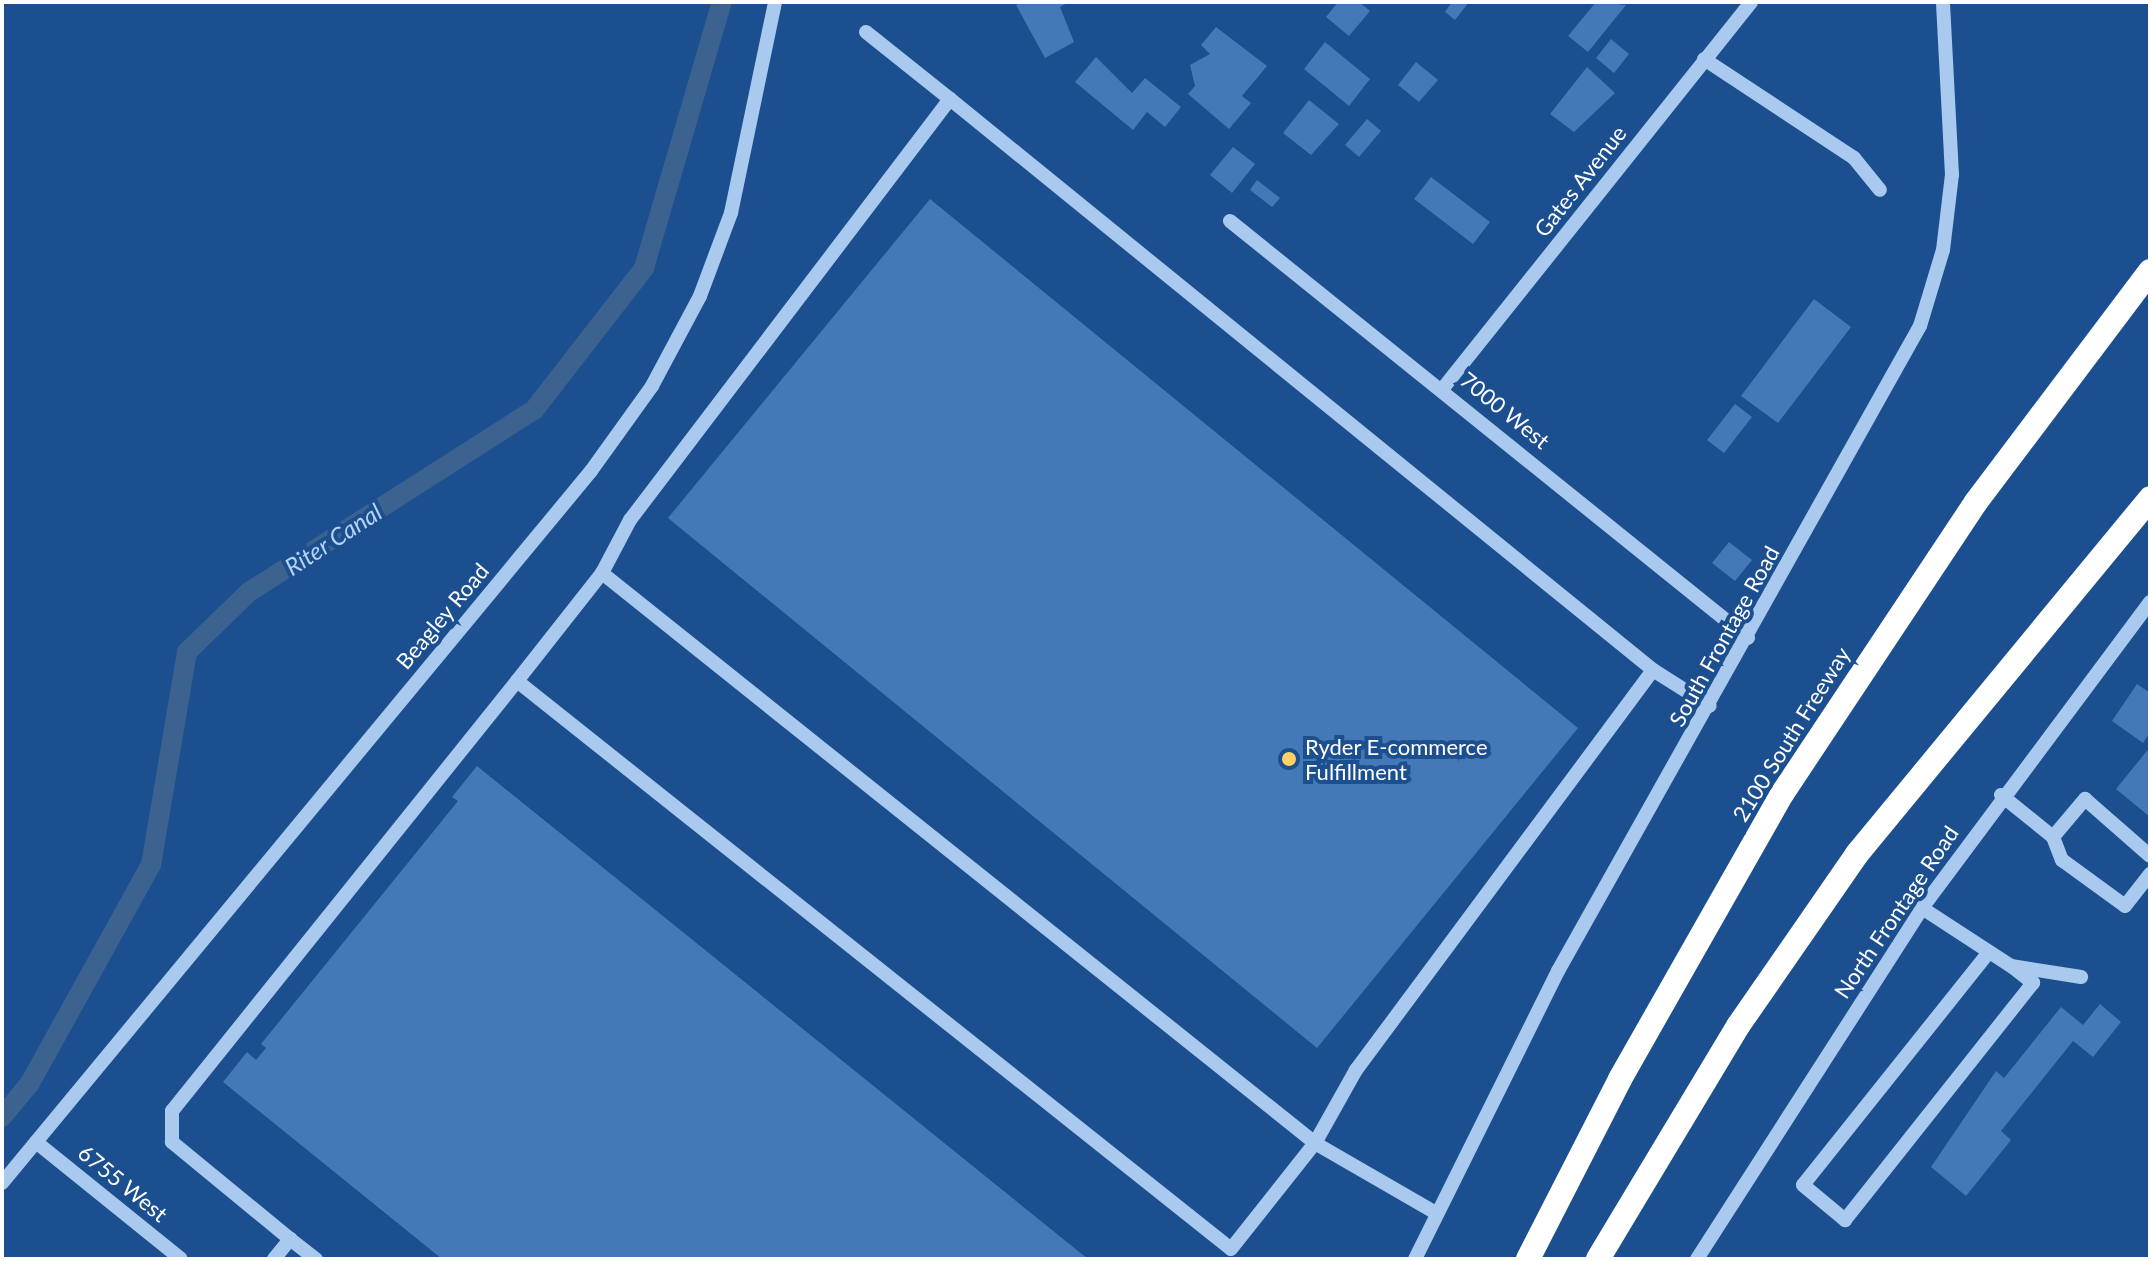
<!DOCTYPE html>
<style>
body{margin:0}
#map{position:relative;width:2152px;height:1261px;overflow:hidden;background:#1b4f8f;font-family:Lato,sans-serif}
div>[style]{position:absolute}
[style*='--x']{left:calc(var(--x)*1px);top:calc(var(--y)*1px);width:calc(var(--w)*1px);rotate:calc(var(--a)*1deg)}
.canal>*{height:20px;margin:-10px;padding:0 10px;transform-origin:10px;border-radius:10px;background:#3c6290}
.building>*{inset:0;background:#4478b7}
.minor>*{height:14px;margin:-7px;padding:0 7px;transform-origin:7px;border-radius:7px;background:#a9c9ee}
.highway>*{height:24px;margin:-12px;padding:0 12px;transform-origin:12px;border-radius:12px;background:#fff}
.dots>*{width:22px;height:22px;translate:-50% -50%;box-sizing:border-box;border:4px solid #1b4f8f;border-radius:50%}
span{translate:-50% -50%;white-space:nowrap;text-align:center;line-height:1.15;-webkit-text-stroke:8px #1b4f8f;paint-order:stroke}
.street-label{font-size:22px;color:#fff}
.poi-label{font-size:22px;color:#fff}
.left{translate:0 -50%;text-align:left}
.water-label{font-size:24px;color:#b5d3f5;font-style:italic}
.frame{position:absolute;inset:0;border:4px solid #fff;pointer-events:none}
</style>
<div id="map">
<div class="canal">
<div style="--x:2;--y:1117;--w:44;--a:-50.5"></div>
<div style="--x:30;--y:1083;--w:249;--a:-61"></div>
<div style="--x:151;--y:865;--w:216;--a:-80.4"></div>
<div style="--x:187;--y:652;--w:86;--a:-44.1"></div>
<div style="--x:249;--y:592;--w:338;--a:-32.6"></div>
<div style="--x:534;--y:410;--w:180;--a:-52.2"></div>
<div style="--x:644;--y:268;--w:277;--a:-73.7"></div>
</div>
<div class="building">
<div style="clip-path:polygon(1023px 2px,1069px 2px,1060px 7px,1074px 42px,1045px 58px,1016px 5px)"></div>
<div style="clip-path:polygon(1338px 2px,1359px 2px,1370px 11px,1349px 36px,1326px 17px)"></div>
<div style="clip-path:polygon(1452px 2px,1469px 2px,1455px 20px,1445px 12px)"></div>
<div style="clip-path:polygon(1596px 2px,1626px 5px,1588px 52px,1568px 36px)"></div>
<div style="clip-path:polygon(1216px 27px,1267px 66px,1242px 96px,1251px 103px,1229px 129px,1188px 94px,1195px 86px,1190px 65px,1210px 54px,1201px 45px)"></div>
<div style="clip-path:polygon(1611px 39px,1629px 54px,1614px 73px,1596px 58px)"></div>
<div style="clip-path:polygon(1325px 42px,1370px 79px,1349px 106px,1304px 69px)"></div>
<div style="clip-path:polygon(1096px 57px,1132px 93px,1145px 78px,1181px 107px,1165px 127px,1147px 112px,1133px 130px,1075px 82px)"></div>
<div style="clip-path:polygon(1416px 62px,1438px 80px,1419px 102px,1398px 85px)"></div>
<div style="clip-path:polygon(1587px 67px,1615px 93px,1574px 132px,1550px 114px)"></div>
<div style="clip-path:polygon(1309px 100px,1339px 124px,1311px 155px,1283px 133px)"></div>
<div style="clip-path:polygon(1367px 119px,1381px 131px,1359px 157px,1345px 145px)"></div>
<div style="clip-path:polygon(1233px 147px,1255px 164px,1232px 193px,1210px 175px)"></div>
<div style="clip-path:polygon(1431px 177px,1490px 222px,1473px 244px,1414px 199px)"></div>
<div style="clip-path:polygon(1257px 180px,1280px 198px,1272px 207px,1250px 190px)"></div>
<div style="clip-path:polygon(930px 199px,1578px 728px,1317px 1048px,668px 518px)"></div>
<div style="clip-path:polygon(1814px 299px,1851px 327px,1778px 423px,1741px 396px)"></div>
<div style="clip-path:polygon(1735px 404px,1752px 417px,1724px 453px,1707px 440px)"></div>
<div style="clip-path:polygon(1729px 542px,1752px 560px,1735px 581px,1712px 563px)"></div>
<div style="clip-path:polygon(2137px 684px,2150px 693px,2150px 732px,2143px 743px,2112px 721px)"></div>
<div style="clip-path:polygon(2150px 747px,2150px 817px,2116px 789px)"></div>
<div style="clip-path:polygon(477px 766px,1088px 1259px,442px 1259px,223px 1082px,247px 1052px,256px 1060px,266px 1048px,261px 1044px,458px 801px,452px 797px)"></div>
<div style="clip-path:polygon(2100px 1004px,2121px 1022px,2093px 1057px,2073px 1041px,2001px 1131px,2011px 1140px,1966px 1196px,1931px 1167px,1996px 1071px,2004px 1078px,2061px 1007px,2083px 1025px)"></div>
</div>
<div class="minor">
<div style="--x:866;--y:32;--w:107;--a:38.6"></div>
<div style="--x:1704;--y:59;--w:180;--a:33.4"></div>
<div style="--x:1854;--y:158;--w:41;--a:50.9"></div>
<div style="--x:1230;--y:221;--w:665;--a:38.83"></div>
<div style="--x:1444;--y:387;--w:492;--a:-51.4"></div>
<div style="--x:602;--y:573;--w:60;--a:-62.2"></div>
<div style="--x:630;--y:520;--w:529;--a:-52.76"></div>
<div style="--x:950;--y:99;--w:906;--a:39.08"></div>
<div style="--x:2001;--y:795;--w:67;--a:38.9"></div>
<div style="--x:2053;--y:837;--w:25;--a:69"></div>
<div style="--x:2062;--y:860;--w:78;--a:36.1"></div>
<div style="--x:2125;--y:906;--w:41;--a:-52"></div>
<div style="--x:2053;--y:837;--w:50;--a:-49.9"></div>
<div style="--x:2085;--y:799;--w:86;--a:41.2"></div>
<div style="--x:1922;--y:908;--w:106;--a:33.1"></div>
<div style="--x:2011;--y:966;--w:71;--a:8.9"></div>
<div style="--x:1989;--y:952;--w:298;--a:128.6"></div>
<div style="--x:1803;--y:1185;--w:55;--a:39.8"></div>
<div style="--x:1845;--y:1220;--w:303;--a:-51.6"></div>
<div style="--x:2033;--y:983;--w:28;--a:-142"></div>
<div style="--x:36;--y:1142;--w:186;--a:38.9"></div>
<div style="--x:2;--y:1183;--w:924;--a:-50.4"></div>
<div style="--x:591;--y:471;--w:105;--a:-54.3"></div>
<div style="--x:652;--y:386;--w:102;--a:-61.9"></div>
<div style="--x:700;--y:296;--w:89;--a:-69.5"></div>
<div style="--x:731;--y:213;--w:216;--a:-78.2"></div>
<div style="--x:1436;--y:1213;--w:140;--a:-150"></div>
<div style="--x:1315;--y:1143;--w:913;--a:-141.36"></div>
<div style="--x:602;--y:573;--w:137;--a:128.2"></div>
<div style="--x:517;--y:681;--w:912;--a:38.5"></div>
<div style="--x:1231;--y:1249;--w:135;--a:-51.6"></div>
<div style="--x:1315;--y:1143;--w:84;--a:-60.7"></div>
<div style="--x:1356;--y:1070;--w:498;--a:-53.4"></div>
<div style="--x:1653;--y:670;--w:67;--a:32.3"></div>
<div style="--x:290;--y:1239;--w:33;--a:38"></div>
<div style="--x:274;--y:1259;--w:26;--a:-51"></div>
<div style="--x:290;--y:1239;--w:153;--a:-140.6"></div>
<div style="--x:172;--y:1142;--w:31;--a:-90"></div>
<div style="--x:172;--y:1111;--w:551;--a:-51.26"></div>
<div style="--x:1415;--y:1259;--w:322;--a:-63.6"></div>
<div style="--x:1558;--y:971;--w:740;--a:-60.7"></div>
<div style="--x:1920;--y:326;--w:79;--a:-73.2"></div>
<div style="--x:1943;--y:250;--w:76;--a:-83.2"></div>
<div style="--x:1952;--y:175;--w:173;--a:-93"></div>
<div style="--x:1697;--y:1259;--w:417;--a:-57.3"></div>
<div style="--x:1922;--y:908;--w:382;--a:-53.3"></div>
</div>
<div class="highway">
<div style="--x:1528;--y:1259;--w:202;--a:-62.9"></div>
<div style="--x:1620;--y:1079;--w:328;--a:-60.4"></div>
<div style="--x:1782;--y:794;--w:351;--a:-56.4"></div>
<div style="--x:1976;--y:502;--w:289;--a:-53"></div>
<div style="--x:1598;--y:1259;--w:272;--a:-59"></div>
<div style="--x:1738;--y:1026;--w:209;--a:-55.3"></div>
<div style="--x:1857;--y:854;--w:461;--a:-50.5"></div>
</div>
<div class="dots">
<div style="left:1289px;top:759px;background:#ffd166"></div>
</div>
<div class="street-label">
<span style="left:1580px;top:181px;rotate:-52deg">Gates Avenue</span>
<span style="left:1505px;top:410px;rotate:39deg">7000 West</span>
<span style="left:442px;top:616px;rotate:-50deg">Beagley Road</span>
<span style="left:1724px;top:636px;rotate:-61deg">South Frontage Road</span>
<span style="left:1791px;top:734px;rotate:-58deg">2100 South Freeway</span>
<span style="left:1896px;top:912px;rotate:-56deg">North Frontage Road</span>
<span style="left:123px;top:1183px;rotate:39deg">6755 West</span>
</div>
<div class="poi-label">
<span class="left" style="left:1305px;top:759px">Ryder E-commerce<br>Fulfillment</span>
</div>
<div class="water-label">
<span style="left:333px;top:539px;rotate:-33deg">Riter Canal</span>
</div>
<div class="frame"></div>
</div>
